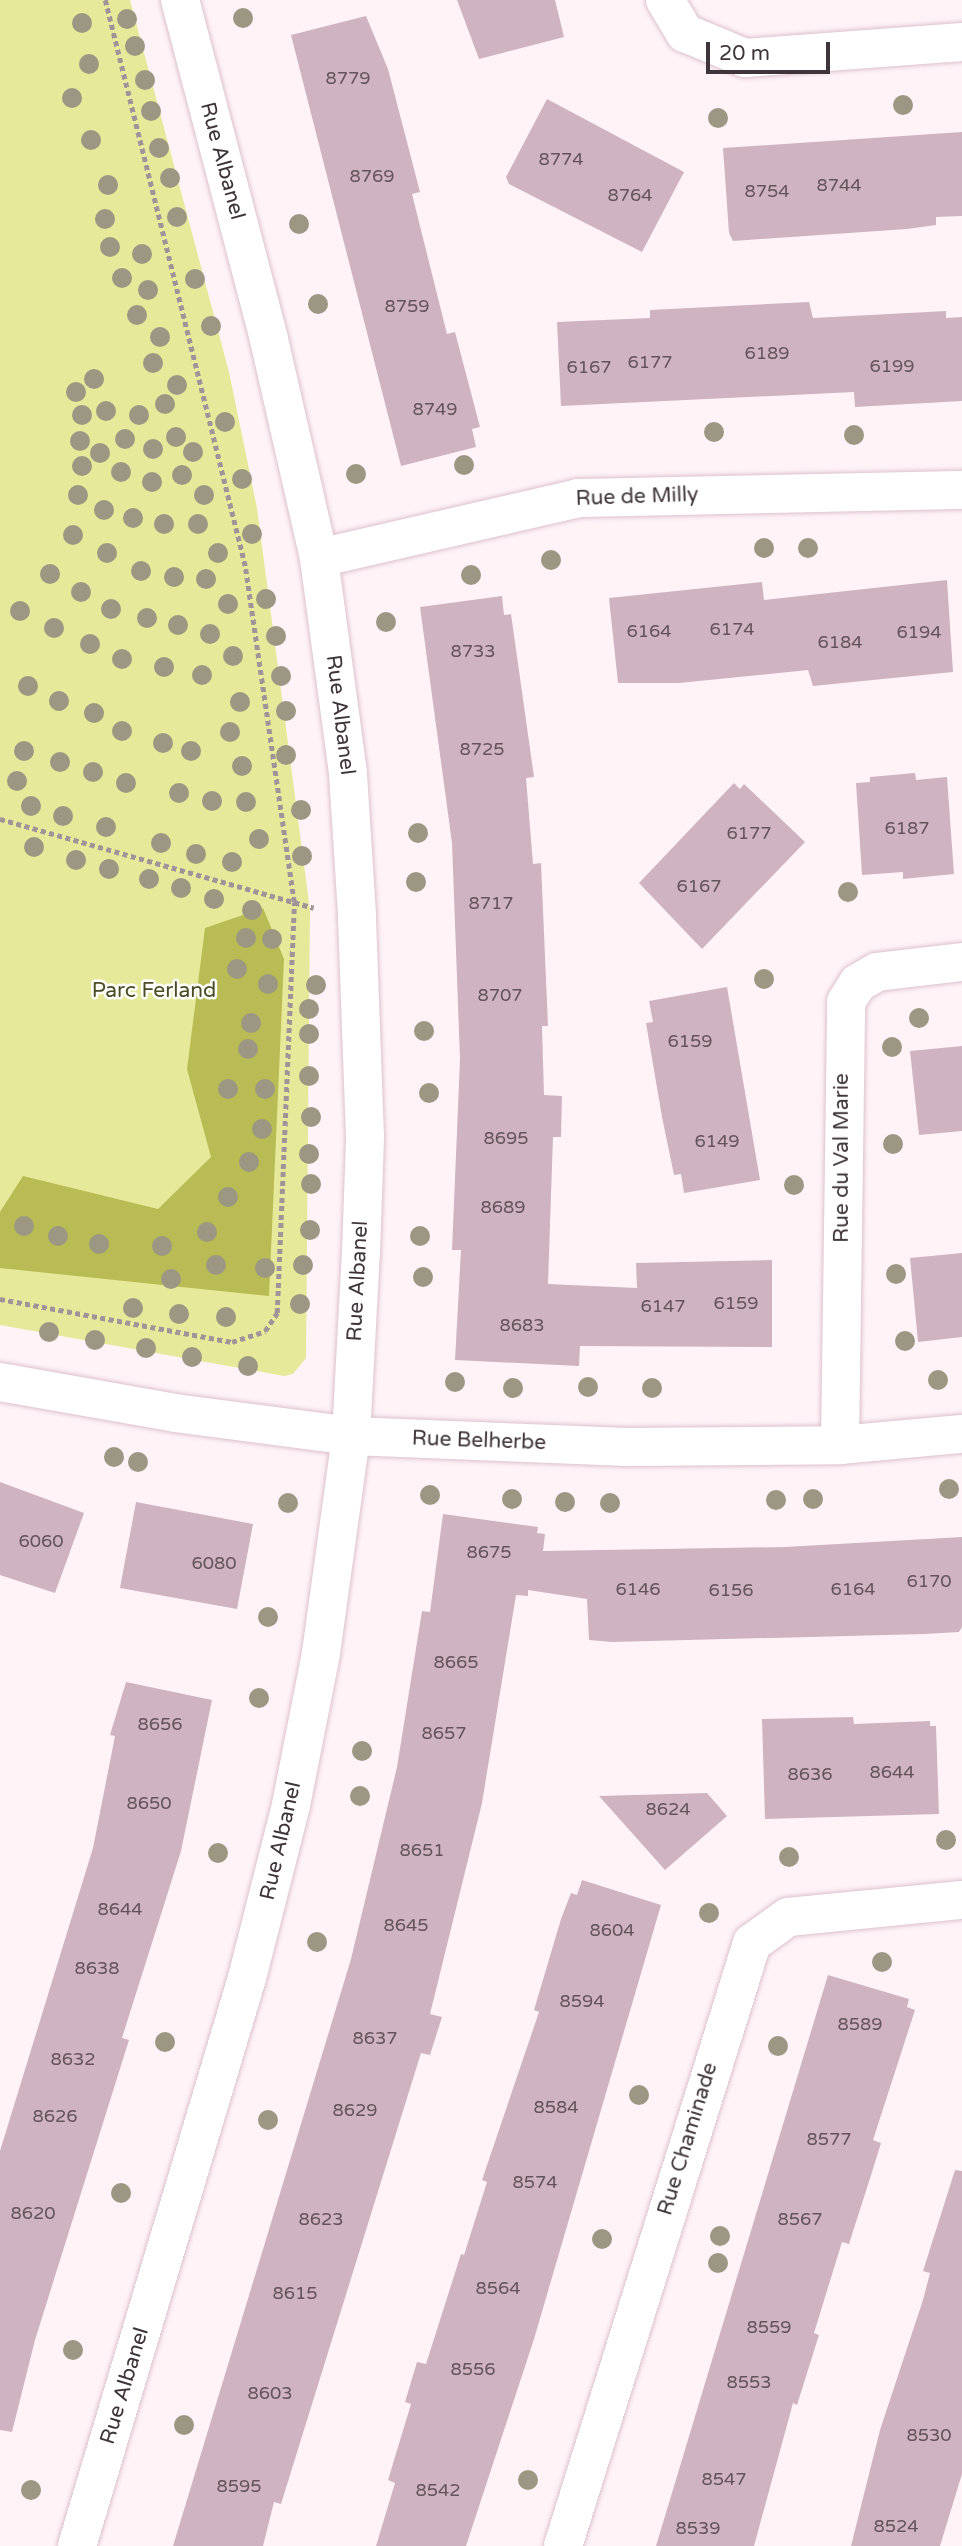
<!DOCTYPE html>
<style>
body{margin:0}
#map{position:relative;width:962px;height:2546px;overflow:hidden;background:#fff3f8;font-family:"Varela Round",sans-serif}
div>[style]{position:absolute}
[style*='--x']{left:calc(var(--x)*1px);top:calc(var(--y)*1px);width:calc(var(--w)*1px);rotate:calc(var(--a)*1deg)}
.green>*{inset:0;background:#e6e99a}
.forest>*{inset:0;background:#b9bb54}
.building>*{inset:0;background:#cfb3c0}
.path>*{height:4.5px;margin-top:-2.25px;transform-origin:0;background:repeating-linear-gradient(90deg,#a09499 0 5px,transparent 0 8.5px)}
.roads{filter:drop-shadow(0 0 2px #ddc1ce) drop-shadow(0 0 2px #ddc1ce)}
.street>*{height:38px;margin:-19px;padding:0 19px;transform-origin:19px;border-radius:19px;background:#fff}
.trees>*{width:20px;height:20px;margin:-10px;border-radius:50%;background:#9c9782}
span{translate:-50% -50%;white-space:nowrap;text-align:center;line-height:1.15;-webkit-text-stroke:5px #fff;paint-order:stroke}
.number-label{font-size:18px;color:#63545b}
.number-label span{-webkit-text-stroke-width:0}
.street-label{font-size:21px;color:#3f3439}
.park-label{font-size:21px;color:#4b4c21}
.scale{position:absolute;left:706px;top:42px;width:124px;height:32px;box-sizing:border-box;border:4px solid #3f3439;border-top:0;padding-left:9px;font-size:21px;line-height:24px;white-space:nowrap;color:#3f3439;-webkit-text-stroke:5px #fff;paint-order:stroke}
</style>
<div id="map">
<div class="green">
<div style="clip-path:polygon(0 0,130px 0,229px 372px,257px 508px,310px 910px,306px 1358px,293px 1374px,284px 1376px,0 1325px)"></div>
</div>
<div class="forest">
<div style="clip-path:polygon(263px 908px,284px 959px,269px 1296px,0 1268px,0 1212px,23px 1176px,158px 1209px,211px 1157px,187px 1069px,205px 928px)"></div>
</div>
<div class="building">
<div style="clip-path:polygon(457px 0,555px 0,564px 37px,479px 59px)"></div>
<div style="clip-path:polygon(366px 16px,388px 69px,420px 192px,412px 194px,447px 334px,455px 332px,480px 427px,472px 429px,476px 447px,401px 466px,291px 35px)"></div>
<div style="clip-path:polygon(547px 99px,684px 172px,642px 252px,509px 184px,506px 177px)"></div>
<div style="clip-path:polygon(962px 132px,962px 216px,936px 217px,936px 225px,907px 229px,733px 241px,729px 233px,723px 148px)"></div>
<div style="clip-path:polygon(809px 302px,813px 318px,946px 311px,946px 318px,962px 317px,962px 401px,855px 407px,854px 392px,561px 406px,557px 322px,650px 318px,650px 310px)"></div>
<div style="clip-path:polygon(947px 580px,953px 672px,813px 686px,808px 670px,679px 683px,618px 683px,609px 598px,762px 582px,764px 600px)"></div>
<div style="clip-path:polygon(502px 596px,504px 615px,511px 614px,534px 777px,526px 778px,533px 864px,541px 863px,548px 1026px,542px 1026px,544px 1095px,562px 1096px,561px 1137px,553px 1137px,548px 1284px,637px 1288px,636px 1263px,772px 1260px,772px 1347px,580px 1346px,579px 1366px,455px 1360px,461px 1250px,452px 1250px,460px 1059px,452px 843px,420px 607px)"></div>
<div style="clip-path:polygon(915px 773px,916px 780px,947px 777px,954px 874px,903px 879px,903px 872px,862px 875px,856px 783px,870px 782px,870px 777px)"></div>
<div style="clip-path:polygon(734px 783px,740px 789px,744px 784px,805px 842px,702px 949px,639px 883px)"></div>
<div style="clip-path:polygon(727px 987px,760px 1180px,684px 1193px,681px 1174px,674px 1175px,662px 1117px,646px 1023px,653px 1022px,649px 1001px)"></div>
<div style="clip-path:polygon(962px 1046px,962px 1131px,919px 1135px,910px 1051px)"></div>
<div style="clip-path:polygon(962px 1253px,962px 1337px,918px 1342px,910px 1258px)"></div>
<div style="clip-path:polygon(0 1482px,84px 1513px,55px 1593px,0 1575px)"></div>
<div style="clip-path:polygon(136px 1502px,253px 1524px,237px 1609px,120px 1588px)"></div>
<div style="clip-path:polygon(443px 1514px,538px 1527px,537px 1533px,545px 1534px,543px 1551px,785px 1547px,962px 1537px,962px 1627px,959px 1632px,925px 1634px,612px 1642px,589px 1640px,587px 1599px,528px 1590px,528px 1596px,516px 1595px,482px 1803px,430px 2014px,442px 2017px,430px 2055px,421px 2053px,281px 2504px,274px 2502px,263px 2546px,173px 2546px,351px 1959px,397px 1767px,422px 1611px,430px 1612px)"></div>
<div style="clip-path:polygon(126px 1682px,212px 1700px,181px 1851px,122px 2038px,129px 2040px,35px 2340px,12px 2432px,0 2430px,0 2151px,93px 1848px,115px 1736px,110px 1735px)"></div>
<div style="clip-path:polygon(853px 1717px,854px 1724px,930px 1721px,930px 1726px,936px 1726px,939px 1814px,765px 1819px,762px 1719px)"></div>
<div style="clip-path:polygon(707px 1793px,727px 1816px,665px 1870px,599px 1796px)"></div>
<div style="clip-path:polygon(582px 1880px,661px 1905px,534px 2339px,466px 2546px,376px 2546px,395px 2483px,388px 2480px,411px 2404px,405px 2402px,417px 2362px,426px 2364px,461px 2254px,464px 2255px,487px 2182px,482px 2180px,539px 2012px,534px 2010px,561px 1919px,571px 1893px,577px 1895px)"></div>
<div style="clip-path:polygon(828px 1975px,909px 1999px,907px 2007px,915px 2010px,873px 2140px,881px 2143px,872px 2172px,849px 2244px,842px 2242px,814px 2333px,819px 2335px,797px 2405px,793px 2403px,754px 2546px,656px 2546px)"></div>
<div style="clip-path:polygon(955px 2170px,962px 2171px,962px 2474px,940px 2546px,851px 2546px,880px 2430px,923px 2300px,930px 2273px,923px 2271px)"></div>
</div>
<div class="path">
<div style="--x:0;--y:819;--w:326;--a:15.8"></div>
<div style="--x:0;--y:1299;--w:236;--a:10.5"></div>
<div style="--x:232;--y:1342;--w:35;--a:-18"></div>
<div style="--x:265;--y:1331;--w:22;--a:-56"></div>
<div style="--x:277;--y:1313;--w:411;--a:-87.6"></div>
<div style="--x:294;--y:902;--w:340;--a:-98.3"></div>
<div style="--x:245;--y:566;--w:583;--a:-103.89"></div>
</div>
<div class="roads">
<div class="street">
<div style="--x:665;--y:0;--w:39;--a:59"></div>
<div style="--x:685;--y:33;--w:65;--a:22.6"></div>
<div style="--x:745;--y:58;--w:218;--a:-4.2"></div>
<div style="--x:319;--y:558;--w:266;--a:-13"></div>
<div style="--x:578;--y:498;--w:384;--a:-1.2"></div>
<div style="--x:0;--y:1382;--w:178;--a:10"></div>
<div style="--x:175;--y:1413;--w:177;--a:7.4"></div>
<div style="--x:351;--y:1436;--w:276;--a:2.3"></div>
<div style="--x:627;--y:1447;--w:213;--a:-0.5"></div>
<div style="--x:840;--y:1445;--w:122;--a:-5.2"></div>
<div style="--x:840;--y:1445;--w:443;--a:-89.2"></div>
<div style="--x:846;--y:1002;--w:22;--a:-58"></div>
<div style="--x:858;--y:983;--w:22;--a:-30"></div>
<div style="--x:877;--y:972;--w:86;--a:-6.7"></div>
<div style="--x:77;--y:2546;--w:593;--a:-73.34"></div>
<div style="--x:247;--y:1978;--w:179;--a:-75.7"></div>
<div style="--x:291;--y:1805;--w:155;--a:-78.8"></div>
<div style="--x:321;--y:1653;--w:219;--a:-82.1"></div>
<div style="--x:351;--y:1436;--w:183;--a:-86.9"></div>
<div style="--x:361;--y:1253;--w:116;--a:-88"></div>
<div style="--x:365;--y:1137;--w:223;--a:-92.1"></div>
<div style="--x:357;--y:914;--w:141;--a:-93.7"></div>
<div style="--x:348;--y:773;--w:217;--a:-97.7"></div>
<div style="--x:319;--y:558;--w:225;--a:-102.9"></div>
<div style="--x:269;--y:339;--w:350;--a:-104.7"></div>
<div style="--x:563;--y:2546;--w:632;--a:-72.6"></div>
<div style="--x:752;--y:1943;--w:44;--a:-35.8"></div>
<div style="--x:788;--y:1917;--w:175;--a:-5.6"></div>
</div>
</div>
<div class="trees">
<div style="left:243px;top:18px"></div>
<div style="left:127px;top:19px"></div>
<div style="left:82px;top:23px"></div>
<div style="left:135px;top:46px"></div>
<div style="left:89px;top:64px"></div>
<div style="left:145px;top:80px"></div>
<div style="left:72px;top:98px"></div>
<div style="left:903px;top:105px"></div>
<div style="left:151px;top:111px"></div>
<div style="left:718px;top:118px"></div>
<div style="left:91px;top:140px"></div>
<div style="left:159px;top:148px"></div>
<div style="left:170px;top:178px"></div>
<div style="left:108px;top:185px"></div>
<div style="left:177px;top:217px"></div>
<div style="left:105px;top:219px"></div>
<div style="left:299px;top:224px"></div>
<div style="left:110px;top:247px"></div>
<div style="left:142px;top:254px"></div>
<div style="left:122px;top:278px"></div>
<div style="left:195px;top:279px"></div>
<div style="left:148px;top:290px"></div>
<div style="left:318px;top:304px"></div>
<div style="left:137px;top:315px"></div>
<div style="left:211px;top:326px"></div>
<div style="left:160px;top:337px"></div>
<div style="left:153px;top:363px"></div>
<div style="left:94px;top:379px"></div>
<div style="left:177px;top:385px"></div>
<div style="left:76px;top:392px"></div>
<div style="left:165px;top:404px"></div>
<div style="left:106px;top:411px"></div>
<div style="left:82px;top:415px"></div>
<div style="left:139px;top:415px"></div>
<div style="left:225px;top:422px"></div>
<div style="left:714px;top:432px"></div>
<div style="left:854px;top:435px"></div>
<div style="left:176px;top:437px"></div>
<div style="left:125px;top:439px"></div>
<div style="left:80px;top:441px"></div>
<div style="left:153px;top:449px"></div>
<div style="left:193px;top:452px"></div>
<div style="left:100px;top:453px"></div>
<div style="left:464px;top:465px"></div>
<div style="left:82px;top:466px"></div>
<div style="left:121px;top:472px"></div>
<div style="left:356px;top:474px"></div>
<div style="left:182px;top:475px"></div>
<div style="left:242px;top:479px"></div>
<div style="left:152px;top:482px"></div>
<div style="left:78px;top:495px"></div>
<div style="left:204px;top:495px"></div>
<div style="left:104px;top:510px"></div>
<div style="left:133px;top:518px"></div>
<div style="left:164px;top:524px"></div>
<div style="left:198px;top:524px"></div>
<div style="left:252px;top:534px"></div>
<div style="left:73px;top:535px"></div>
<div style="left:764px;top:548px"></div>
<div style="left:808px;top:548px"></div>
<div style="left:107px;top:553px"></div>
<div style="left:218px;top:553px"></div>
<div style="left:551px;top:560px"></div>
<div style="left:141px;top:571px"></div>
<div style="left:50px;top:574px"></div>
<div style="left:471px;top:575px"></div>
<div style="left:174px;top:577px"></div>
<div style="left:206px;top:579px"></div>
<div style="left:81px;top:592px"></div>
<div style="left:266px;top:599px"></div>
<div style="left:228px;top:604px"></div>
<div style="left:111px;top:609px"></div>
<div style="left:20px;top:611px"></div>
<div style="left:147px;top:618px"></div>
<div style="left:386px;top:622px"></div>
<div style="left:178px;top:625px"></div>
<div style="left:54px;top:628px"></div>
<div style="left:210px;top:634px"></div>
<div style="left:276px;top:636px"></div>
<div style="left:90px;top:644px"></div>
<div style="left:233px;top:656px"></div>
<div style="left:122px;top:659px"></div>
<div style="left:164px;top:667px"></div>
<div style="left:202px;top:675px"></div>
<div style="left:281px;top:676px"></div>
<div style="left:28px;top:686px"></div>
<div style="left:59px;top:701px"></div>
<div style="left:240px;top:702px"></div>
<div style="left:286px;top:711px"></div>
<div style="left:94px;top:713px"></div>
<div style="left:122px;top:731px"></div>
<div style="left:230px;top:732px"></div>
<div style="left:163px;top:743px"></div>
<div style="left:24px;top:751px"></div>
<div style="left:191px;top:751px"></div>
<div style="left:286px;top:755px"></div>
<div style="left:60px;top:762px"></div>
<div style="left:242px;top:766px"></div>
<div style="left:93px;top:772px"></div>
<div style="left:17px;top:781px"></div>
<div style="left:126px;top:783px"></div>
<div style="left:179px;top:793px"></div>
<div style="left:212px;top:801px"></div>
<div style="left:246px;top:802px"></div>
<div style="left:31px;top:806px"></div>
<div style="left:301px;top:810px"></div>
<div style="left:63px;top:816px"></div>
<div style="left:106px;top:827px"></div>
<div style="left:418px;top:833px"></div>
<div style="left:259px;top:839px"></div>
<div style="left:161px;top:843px"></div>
<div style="left:34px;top:847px"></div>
<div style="left:196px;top:854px"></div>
<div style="left:302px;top:856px"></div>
<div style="left:76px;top:860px"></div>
<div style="left:232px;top:862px"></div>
<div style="left:109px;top:869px"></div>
<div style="left:149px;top:879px"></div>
<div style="left:416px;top:882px"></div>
<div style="left:181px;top:888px"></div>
<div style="left:848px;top:892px"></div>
<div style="left:214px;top:899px"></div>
<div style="left:252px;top:910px"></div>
<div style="left:246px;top:938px"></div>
<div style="left:272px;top:939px"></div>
<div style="left:237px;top:969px"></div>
<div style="left:764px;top:979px"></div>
<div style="left:268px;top:984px"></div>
<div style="left:316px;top:985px"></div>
<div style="left:309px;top:1009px"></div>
<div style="left:919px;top:1018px"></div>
<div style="left:251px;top:1023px"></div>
<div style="left:424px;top:1031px"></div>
<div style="left:309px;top:1034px"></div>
<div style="left:892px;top:1047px"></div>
<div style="left:248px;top:1049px"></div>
<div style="left:309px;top:1076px"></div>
<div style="left:228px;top:1089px"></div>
<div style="left:265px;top:1089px"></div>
<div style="left:429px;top:1093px"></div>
<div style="left:311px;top:1117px"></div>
<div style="left:262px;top:1129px"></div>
<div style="left:893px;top:1144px"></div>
<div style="left:309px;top:1154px"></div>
<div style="left:249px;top:1162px"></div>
<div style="left:311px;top:1184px"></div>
<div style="left:794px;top:1185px"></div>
<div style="left:228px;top:1197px"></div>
<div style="left:24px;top:1226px"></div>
<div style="left:310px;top:1230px"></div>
<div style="left:207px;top:1232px"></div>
<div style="left:58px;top:1236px"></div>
<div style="left:420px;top:1236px"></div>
<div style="left:99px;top:1244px"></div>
<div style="left:162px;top:1246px"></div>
<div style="left:216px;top:1265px"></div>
<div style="left:303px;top:1265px"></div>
<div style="left:265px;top:1268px"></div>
<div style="left:896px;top:1274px"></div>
<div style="left:423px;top:1277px"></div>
<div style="left:171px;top:1279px"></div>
<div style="left:300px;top:1304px"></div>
<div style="left:133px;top:1308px"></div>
<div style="left:179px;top:1314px"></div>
<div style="left:226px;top:1317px"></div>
<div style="left:49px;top:1332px"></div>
<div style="left:95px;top:1340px"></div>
<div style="left:905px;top:1341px"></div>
<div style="left:146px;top:1348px"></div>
<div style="left:192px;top:1357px"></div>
<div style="left:248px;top:1366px"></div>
<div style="left:938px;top:1380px"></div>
<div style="left:455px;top:1382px"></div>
<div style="left:588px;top:1387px"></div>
<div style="left:513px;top:1388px"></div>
<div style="left:652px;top:1388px"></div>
<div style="left:114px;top:1457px"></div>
<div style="left:138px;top:1462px"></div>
<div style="left:949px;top:1489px"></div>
<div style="left:430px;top:1495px"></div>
<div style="left:512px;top:1499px"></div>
<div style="left:813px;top:1499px"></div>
<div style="left:776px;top:1500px"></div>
<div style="left:565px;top:1502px"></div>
<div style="left:288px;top:1503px"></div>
<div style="left:610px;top:1503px"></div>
<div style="left:268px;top:1617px"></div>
<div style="left:259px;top:1698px"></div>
<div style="left:362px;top:1751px"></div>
<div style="left:360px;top:1796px"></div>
<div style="left:946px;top:1840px"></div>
<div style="left:218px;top:1853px"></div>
<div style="left:789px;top:1857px"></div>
<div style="left:709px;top:1913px"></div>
<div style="left:317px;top:1942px"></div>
<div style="left:882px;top:1962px"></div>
<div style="left:165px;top:2042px"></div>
<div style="left:778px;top:2046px"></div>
<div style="left:639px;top:2095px"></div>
<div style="left:268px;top:2120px"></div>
<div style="left:121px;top:2193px"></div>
<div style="left:720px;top:2236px"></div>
<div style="left:602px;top:2239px"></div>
<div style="left:718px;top:2263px"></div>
<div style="left:73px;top:2350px"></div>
<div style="left:184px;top:2425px"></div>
<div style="left:528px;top:2480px"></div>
<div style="left:31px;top:2490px"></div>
</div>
<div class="number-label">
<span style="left:348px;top:78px">8779</span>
<span style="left:561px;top:159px">8774</span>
<span style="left:372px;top:176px">8769</span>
<span style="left:839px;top:185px">8744</span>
<span style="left:767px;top:191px">8754</span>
<span style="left:630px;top:195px">8764</span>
<span style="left:407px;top:306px">8759</span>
<span style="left:767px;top:353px">6189</span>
<span style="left:650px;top:362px">6177</span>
<span style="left:892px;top:366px">6199</span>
<span style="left:589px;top:367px">6167</span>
<span style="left:435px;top:409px">8749</span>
<span style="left:732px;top:629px">6174</span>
<span style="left:649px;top:631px">6164</span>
<span style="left:919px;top:632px">6194</span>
<span style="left:840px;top:642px">6184</span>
<span style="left:473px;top:651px">8733</span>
<span style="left:482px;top:749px">8725</span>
<span style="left:907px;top:828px">6187</span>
<span style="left:749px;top:833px">6177</span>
<span style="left:699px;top:886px">6167</span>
<span style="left:491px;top:903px">8717</span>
<span style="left:500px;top:995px">8707</span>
<span style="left:690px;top:1041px">6159</span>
<span style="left:506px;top:1138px">8695</span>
<span style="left:717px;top:1141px">6149</span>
<span style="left:503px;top:1207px">8689</span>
<span style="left:736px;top:1303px">6159</span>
<span style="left:663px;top:1306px">6147</span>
<span style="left:522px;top:1325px">8683</span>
<span style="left:41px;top:1541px">6060</span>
<span style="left:489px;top:1552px">8675</span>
<span style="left:214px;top:1563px">6080</span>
<span style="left:929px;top:1581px">6170</span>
<span style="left:638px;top:1589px">6146</span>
<span style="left:853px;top:1589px">6164</span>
<span style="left:731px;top:1590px">6156</span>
<span style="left:456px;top:1662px">8665</span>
<span style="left:160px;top:1724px">8656</span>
<span style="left:444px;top:1733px">8657</span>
<span style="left:892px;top:1772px">8644</span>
<span style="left:810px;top:1774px">8636</span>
<span style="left:149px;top:1803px">8650</span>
<span style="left:668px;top:1809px">8624</span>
<span style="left:422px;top:1850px">8651</span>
<span style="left:120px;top:1909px">8644</span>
<span style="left:406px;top:1925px">8645</span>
<span style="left:612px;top:1930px">8604</span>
<span style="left:97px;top:1968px">8638</span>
<span style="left:582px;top:2001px">8594</span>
<span style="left:860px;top:2024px">8589</span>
<span style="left:375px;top:2038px">8637</span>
<span style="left:73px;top:2059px">8632</span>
<span style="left:556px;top:2107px">8584</span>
<span style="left:355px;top:2110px">8629</span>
<span style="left:55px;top:2116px">8626</span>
<span style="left:829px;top:2139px">8577</span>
<span style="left:535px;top:2182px">8574</span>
<span style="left:33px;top:2213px">8620</span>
<span style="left:321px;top:2219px">8623</span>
<span style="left:800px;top:2219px">8567</span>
<span style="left:498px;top:2288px">8564</span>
<span style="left:295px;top:2293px">8615</span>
<span style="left:769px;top:2327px">8559</span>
<span style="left:473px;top:2369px">8556</span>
<span style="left:749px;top:2382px">8553</span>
<span style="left:270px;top:2393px">8603</span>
<span style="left:929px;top:2435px">8530</span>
<span style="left:724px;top:2479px">8547</span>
<span style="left:239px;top:2486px">8595</span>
<span style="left:438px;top:2490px">8542</span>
<span style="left:896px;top:2526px">8524</span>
<span style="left:698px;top:2528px">8539</span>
</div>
<div class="street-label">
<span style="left:222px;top:161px;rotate:75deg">Rue Albanel</span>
<span style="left:637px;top:497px;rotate:-2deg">Rue de Milly</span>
<span style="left:340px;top:715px;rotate:83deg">Rue Albanel</span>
<span style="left:842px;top:1158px;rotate:-90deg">Rue du Val Marie</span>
<span style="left:358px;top:1281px;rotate:-87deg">Rue Albanel</span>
<span style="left:479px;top:1441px;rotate:2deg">Rue Belherbe</span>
<span style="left:281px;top:1841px;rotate:-77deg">Rue Albanel</span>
<span style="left:688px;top:2139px;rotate:-73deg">Rue Chaminade</span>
<span style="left:125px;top:2386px;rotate:-73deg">Rue Albanel</span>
</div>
<div class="park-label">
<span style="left:154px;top:991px">Parc Ferland</span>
</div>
<div class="scale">20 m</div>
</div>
